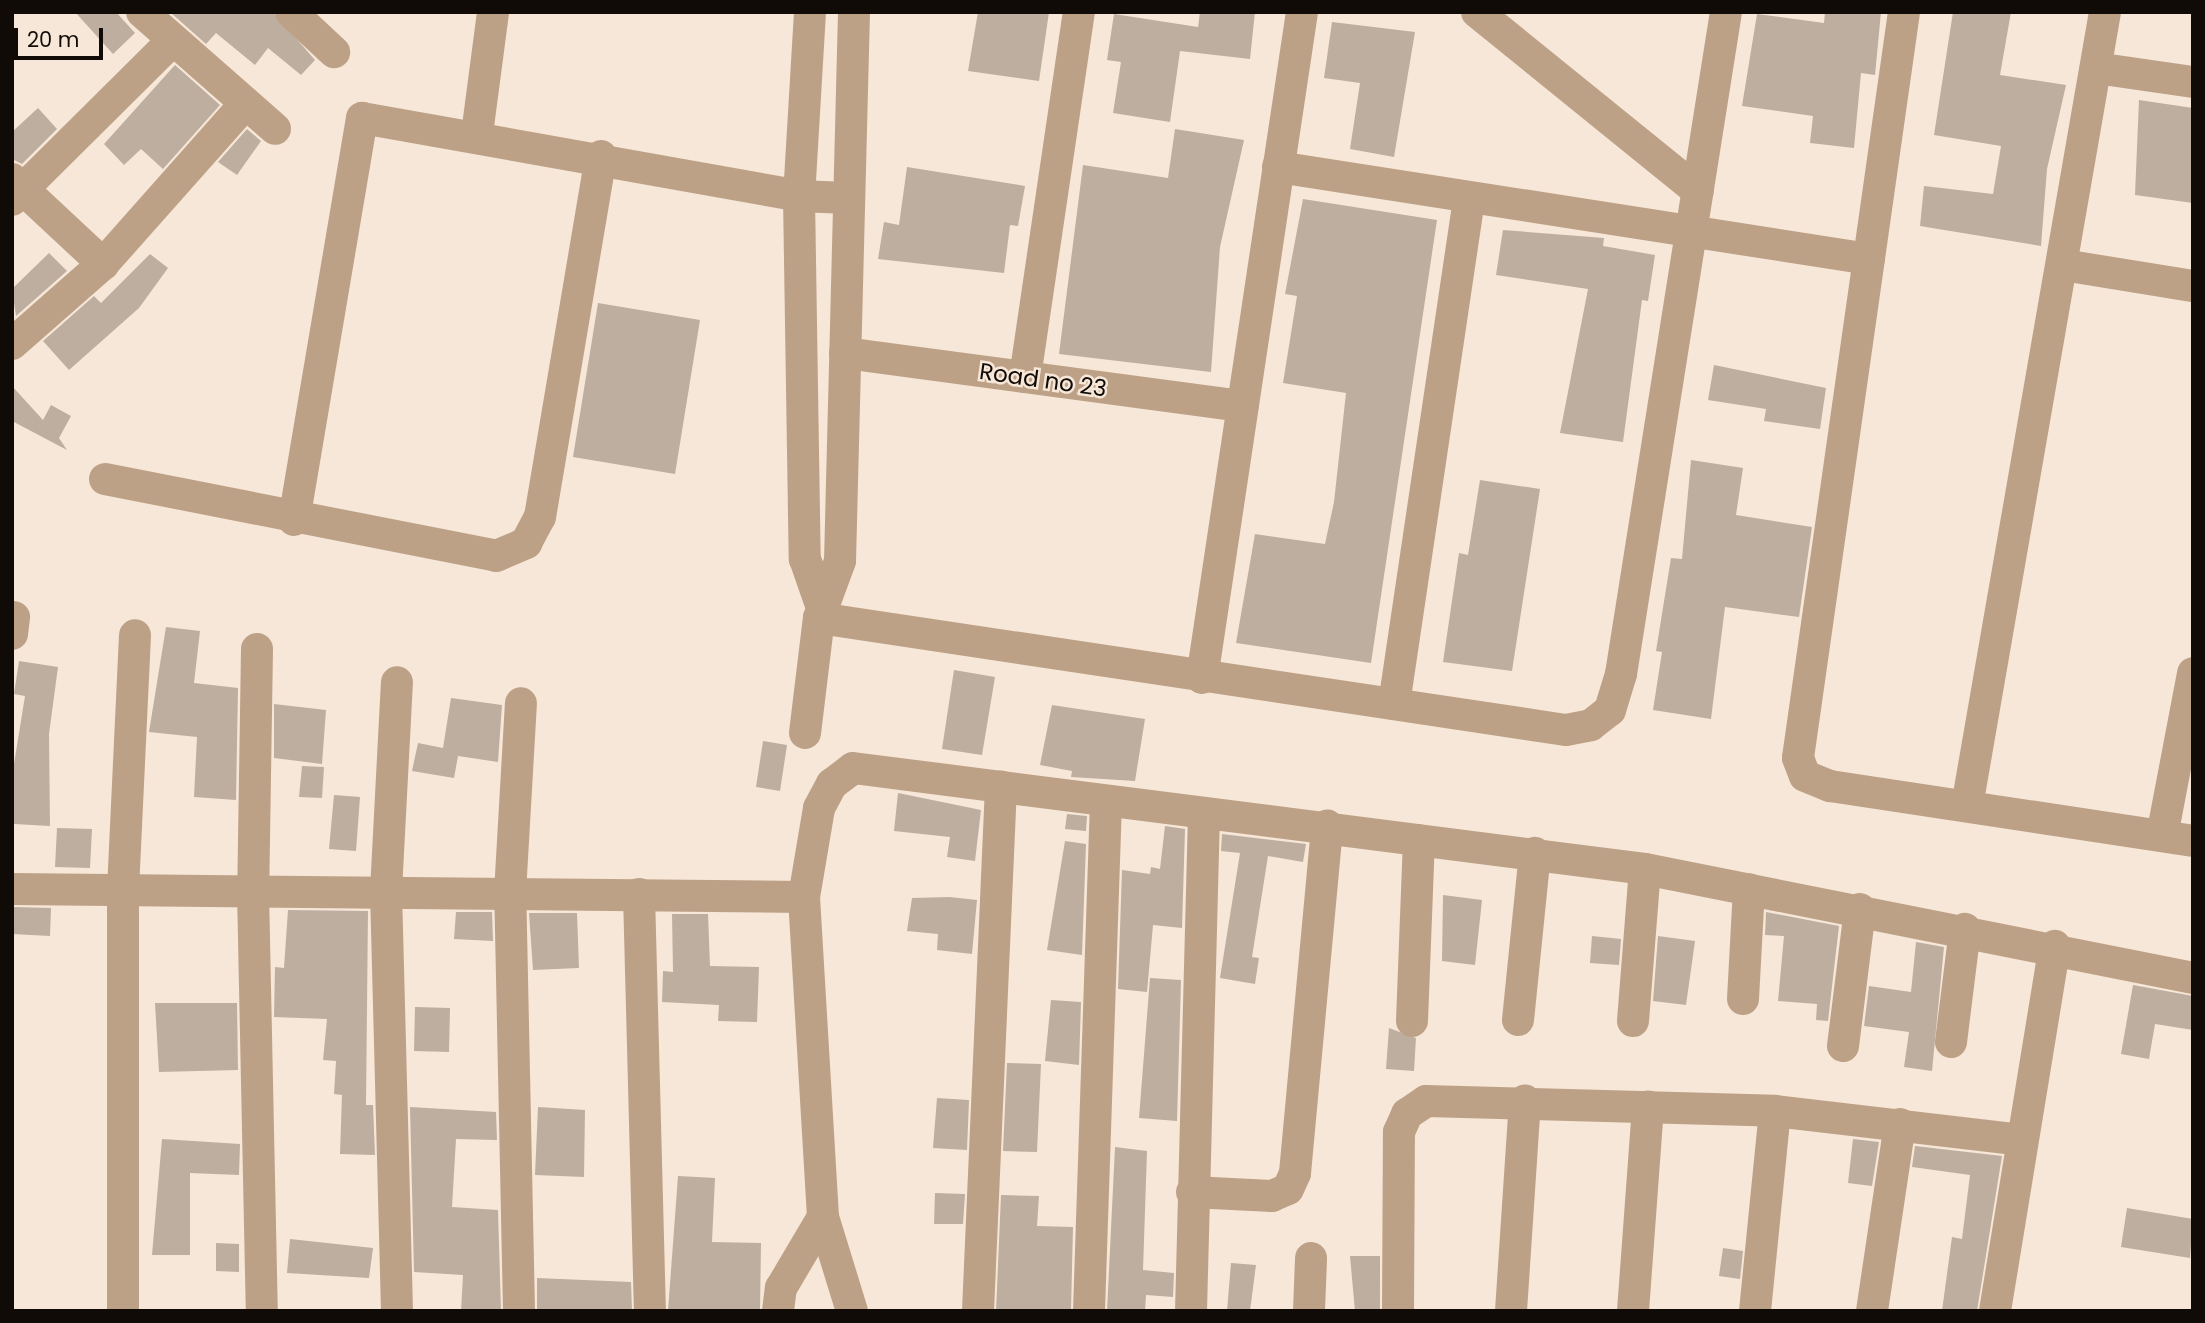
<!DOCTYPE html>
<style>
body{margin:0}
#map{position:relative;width:2205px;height:1323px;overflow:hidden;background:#f7e7d8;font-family:Poppins,sans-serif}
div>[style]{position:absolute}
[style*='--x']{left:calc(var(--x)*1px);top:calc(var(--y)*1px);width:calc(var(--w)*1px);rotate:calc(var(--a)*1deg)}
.building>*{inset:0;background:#beaea0}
.street>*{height:32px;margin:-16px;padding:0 16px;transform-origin:16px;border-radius:16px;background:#bda186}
span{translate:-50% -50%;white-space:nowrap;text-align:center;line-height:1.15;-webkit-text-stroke:5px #f7e7d8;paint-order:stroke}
.street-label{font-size:23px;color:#100b06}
.frame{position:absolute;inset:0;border:14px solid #100b06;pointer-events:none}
.scale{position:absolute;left:14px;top:28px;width:89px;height:32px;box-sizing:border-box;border:4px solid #100b06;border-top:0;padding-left:9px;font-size:21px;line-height:24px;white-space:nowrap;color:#100b06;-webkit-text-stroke:5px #f7e7d8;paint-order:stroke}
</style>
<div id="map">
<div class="building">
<div style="clip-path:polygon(75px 12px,116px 12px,135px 33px,113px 54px)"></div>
<div style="clip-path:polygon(170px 12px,273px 12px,315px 60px,301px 75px,268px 48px,255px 65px,216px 33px,206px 44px)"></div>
<div style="clip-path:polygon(978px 12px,1049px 12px,1039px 81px,968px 71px)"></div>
<div style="clip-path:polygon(1200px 12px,1255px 12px,1250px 59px,1180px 51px,1170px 122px,1113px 113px,1121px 62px,1107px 60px,1114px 14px,1198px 27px)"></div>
<div style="clip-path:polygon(1825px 12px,1881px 12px,1875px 75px,1861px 73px,1854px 148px,1810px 143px,1813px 116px,1742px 106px,1757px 14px,1824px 23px)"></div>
<div style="clip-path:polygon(1953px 12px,2011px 12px,2000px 75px,2066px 85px,2047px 169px,2041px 246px,1920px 226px,1924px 186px,1993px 194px,2001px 146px,1934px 135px)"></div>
<div style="clip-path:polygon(1332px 22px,1415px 32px,1394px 157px,1350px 149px,1360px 83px,1324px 78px)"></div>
<div style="clip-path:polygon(175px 65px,220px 105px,163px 169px,141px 149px,124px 165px,104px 144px)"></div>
<div style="clip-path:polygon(2139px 100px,2193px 108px,2193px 203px,2135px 195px)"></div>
<div style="clip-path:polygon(38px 108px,57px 129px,22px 164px,12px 159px,12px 132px)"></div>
<div style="clip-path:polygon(247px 129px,261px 141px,237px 175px,218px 162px)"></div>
<div style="clip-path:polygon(1175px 129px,1244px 140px,1220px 247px,1211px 372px,1059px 354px,1083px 165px,1168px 178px)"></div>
<div style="clip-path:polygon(907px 167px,1025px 186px,1018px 226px,1010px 225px,1004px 273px,878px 259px,884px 222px,899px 225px)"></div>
<div style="clip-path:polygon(1303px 199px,1437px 220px,1371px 663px,1236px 643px,1255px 534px,1325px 544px,1334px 502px,1346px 393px,1283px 383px,1297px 296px,1285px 294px)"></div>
<div style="clip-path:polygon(1503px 230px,1604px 238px,1603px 246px,1655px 255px,1648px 301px,1642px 300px,1623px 442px,1560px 433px,1588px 289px,1496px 275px)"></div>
<div style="clip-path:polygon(49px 253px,67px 271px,16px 316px,12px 289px)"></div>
<div style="clip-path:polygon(150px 254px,168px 268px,139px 308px,69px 370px,43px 341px,94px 296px,101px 303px)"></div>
<div style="clip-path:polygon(598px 303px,700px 320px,675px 474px,573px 457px)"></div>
<div style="clip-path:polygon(1714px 365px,1826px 388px,1820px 429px,1764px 421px,1766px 409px,1708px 400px)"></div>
<div style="clip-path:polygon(12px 386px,43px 420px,51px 405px,71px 416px,59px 438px,67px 450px,12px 421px)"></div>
<div style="clip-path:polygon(1691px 460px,1743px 468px,1736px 515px,1812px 527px,1799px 617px,1725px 607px,1711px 719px,1653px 710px,1662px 652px,1656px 651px,1671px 558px,1682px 559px)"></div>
<div style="clip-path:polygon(1480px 480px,1540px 489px,1512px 671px,1443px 662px,1459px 553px,1468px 555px)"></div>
<div style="clip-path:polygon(166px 627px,200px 631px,194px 683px,238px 688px,236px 800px,194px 797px,197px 737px,149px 732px)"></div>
<div style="clip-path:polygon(19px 661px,58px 667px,49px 734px,50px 826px,14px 824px,14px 764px,25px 696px,14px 694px)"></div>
<div style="clip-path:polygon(954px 670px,995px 677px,982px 755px,942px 749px)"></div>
<div style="clip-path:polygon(451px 698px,502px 705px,498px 762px,458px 756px,454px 778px,412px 771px,418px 743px,443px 748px)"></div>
<div style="clip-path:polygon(274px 704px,326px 710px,322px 764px,274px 758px)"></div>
<div style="clip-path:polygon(1052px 705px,1145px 719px,1135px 781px,1071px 777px,1072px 771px,1040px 765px)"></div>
<div style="clip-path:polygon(763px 741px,787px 745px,780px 791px,756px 787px)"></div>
<div style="clip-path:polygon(302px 766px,324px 767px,322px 798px,299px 797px)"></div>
<div style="clip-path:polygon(898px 793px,981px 810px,975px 861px,947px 857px,950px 837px,894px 831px)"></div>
<div style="clip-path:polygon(334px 795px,360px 797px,356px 851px,329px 849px)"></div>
<div style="clip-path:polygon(1067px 814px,1087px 816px,1086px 831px,1065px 829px)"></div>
<div style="clip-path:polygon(1165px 826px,1185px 829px,1182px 928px,1153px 925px,1147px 992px,1118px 989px,1122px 870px,1150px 874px,1151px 867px,1160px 869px)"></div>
<div style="clip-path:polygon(57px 828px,92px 829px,90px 868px,55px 867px)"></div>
<div style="clip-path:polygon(1222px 834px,1306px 844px,1303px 862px,1268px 856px,1252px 957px,1259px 958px,1255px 984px,1220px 978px,1240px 853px,1221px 851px)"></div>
<div style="clip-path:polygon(1065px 841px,1086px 844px,1082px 955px,1047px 950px)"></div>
<div style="clip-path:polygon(1443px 895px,1482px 900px,1475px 965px,1442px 961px)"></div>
<div style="clip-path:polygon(950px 897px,977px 900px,972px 954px,937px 950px,938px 934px,907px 931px,912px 898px)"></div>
<div style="clip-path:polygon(13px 907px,51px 908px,50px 936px,12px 934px)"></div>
<div style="clip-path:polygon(288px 910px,368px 911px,366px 1105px,373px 1105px,375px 1155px,340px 1154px,342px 1095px,334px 1094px,336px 1061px,323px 1060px,327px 1019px,274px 1017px,275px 967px,284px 968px)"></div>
<div style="clip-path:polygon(456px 912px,492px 912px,493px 941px,454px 939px)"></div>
<div style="clip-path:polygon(1766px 912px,1839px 926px,1828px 1021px,1816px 1020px,1817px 1004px,1778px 1001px,1784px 936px,1765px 935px)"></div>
<div style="clip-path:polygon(529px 913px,577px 913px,579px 968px,533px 970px)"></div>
<div style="clip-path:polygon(672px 914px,708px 914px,710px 966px,759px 967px,757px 1022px,718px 1021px,719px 1005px,662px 1002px,663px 971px,673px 972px)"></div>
<div style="clip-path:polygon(1592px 936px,1621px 939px,1619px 965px,1590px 963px)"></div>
<div style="clip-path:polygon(1658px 936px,1695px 941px,1686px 1005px,1653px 1001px)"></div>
<div style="clip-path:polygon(1916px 942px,1944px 947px,1932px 1071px,1904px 1067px,1909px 1032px,1864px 1026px,1869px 986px,1911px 992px)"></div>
<div style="clip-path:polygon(1150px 978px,1181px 980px,1177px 1121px,1139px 1118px)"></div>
<div style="clip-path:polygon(2133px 985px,2193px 996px,2193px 1030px,2155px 1024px,2149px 1059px,2121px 1054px)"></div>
<div style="clip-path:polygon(1051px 1000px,1081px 1002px,1079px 1065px,1045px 1061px)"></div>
<div style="clip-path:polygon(155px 1003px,237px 1003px,238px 1070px,159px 1072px)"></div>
<div style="clip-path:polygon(415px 1007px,450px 1008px,449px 1052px,414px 1051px)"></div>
<div style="clip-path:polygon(1389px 1028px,1416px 1038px,1414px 1071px,1386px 1069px)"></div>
<div style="clip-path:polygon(1007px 1063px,1041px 1064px,1037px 1152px,1003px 1151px)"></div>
<div style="clip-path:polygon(937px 1098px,969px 1100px,967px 1150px,933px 1148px)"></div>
<div style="clip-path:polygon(410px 1107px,496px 1112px,497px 1140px,456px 1139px,452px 1207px,498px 1210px,501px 1311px,461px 1311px,463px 1275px,414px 1272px)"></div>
<div style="clip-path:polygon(538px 1107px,585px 1110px,584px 1177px,535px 1175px)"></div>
<div style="clip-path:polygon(162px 1139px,240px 1144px,239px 1175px,190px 1173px,190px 1255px,152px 1255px)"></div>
<div style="clip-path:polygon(1853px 1139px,1879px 1142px,1872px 1186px,1848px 1183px)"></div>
<div style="clip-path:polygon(1915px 1146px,2002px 1156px,1977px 1311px,1942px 1311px,1952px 1237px,1962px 1239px,1970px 1175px,1912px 1167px)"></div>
<div style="clip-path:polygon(1115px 1147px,1147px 1151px,1143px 1270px,1174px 1273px,1173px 1297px,1146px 1295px,1145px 1311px,1107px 1311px)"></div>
<div style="clip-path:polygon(678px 1176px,715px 1178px,712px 1242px,761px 1243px,760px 1311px,668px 1311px)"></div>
<div style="clip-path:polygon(935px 1193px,965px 1194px,963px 1224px,934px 1224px)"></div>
<div style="clip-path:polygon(1001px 1195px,1039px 1196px,1037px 1226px,1073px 1227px,1071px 1311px,996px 1311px)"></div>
<div style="clip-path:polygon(2127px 1208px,2193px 1219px,2190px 1258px,2121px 1247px)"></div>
<div style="clip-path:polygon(290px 1239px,373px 1248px,369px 1278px,287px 1273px)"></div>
<div style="clip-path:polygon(216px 1243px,239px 1244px,239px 1272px,216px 1271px)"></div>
<div style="clip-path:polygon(1723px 1248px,1743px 1251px,1740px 1279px,1719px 1276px)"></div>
<div style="clip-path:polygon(1350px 1256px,1380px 1256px,1380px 1311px,1355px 1311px)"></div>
<div style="clip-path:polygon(1231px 1263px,1256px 1265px,1250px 1311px,1227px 1311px)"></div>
<div style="clip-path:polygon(537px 1278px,631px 1282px,632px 1311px,537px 1311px)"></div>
</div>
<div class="street">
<div style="--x:142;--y:12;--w:177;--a:41.3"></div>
<div style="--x:291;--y:12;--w:59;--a:42.9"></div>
<div style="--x:810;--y:12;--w:184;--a:93.4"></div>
<div style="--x:799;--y:196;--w:363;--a:89.1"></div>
<div style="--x:805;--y:559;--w:46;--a:70.8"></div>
<div style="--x:854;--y:12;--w:549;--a:91.46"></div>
<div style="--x:840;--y:561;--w:61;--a:110.2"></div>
<div style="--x:819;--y:618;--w:755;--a:8.53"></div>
<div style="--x:1566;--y:730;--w:25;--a:-11"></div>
<div style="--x:1591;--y:725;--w:24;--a:-38"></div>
<div style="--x:1610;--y:710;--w:38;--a:-73"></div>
<div style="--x:1621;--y:674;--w:670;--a:-80.99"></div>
<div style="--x:1477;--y:12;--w:284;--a:39"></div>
<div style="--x:1904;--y:12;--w:753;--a:98.09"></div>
<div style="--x:1798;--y:758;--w:19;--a:69"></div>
<div style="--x:1805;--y:776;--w:27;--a:22"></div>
<div style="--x:1830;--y:786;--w:367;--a:8.6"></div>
<div style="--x:2096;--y:68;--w:98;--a:8.2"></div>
<div style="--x:477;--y:134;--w:123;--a:-82.5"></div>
<div style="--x:1278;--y:167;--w:598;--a:8.85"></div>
<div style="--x:12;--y:179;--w:125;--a:43"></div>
<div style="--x:103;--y:264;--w:213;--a:-48.4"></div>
<div style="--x:12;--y:200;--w:226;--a:-44.8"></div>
<div style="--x:2063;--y:265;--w:132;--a:9.2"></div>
<div style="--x:12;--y:344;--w:121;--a:-41.3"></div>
<div style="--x:845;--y:353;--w:401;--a:7.6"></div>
<div style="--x:1025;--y:377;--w:369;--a:-81.6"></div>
<div style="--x:105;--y:479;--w:399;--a:11.1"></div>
<div style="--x:496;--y:556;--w:33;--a:-23"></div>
<div style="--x:526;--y:543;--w:30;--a:-62"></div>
<div style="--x:540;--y:517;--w:366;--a:-80.4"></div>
<div style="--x:294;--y:520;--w:408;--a:-80.4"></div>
<div style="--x:362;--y:118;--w:444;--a:10.1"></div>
<div style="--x:799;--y:196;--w:48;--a:2.4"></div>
<div style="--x:12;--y:634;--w:17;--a:-83"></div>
<div style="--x:257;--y:649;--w:242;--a:90.9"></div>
<div style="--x:253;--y:891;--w:420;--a:88.8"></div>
<div style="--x:1202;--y:678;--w:673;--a:-81.46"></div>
<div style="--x:1394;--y:704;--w:511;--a:-81.55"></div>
<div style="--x:805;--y:733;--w:116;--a:-83.1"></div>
<div style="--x:1967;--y:806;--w:806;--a:-80.14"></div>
<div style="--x:2162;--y:836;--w:166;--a:-79.2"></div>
<div style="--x:12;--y:889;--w:792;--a:0.58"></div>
<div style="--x:639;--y:894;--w:417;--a:88.5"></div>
<div style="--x:1743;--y:999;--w:110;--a:-86.9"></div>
<div style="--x:1518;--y:1020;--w:168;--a:-84.2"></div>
<div style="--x:1412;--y:1021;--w:181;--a:-87.8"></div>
<div style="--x:1633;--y:1021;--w:152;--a:-85.5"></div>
<div style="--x:1951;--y:1042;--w:114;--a:-82.9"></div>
<div style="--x:1843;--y:1046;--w:138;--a:-82.9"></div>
<div style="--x:1192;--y:1192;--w:80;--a:2.9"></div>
<div style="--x:1272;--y:1196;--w:17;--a:-24"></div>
<div style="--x:1288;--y:1189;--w:17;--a:-66"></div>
<div style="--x:1295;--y:1173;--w:349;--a:-84.7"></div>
<div style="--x:823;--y:1217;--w:321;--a:-93.4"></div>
<div style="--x:804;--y:897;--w:90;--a:-80.4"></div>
<div style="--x:819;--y:808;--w:27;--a:-62"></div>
<div style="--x:832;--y:784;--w:26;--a:-37"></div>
<div style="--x:853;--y:768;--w:798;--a:7.27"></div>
<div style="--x:1645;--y:869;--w:559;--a:11.25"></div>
<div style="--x:123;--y:1311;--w:421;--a:-90"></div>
<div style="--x:123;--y:890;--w:255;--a:-87.3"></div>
<div style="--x:397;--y:1311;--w:420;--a:-91.5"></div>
<div style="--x:386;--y:891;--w:209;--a:-87"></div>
<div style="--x:519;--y:1311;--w:418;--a:-91.2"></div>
<div style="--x:510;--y:893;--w:190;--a:-86.7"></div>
<div style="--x:778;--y:1311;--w:23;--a:-83"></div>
<div style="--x:781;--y:1288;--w:82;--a:-59.4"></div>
<div style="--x:823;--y:1217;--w:98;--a:72.9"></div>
<div style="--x:978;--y:1311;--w:525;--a:-87.49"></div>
<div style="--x:1089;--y:1311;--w:510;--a:-88.09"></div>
<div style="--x:1191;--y:1311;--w:498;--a:-88.5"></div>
<div style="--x:1309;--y:1311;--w:53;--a:-87.8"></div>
<div style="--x:1398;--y:1311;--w:179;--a:-89.7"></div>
<div style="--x:1399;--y:1132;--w:20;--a:-66"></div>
<div style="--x:1407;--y:1114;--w:23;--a:-34"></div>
<div style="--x:1426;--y:1101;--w:349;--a:1.6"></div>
<div style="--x:1775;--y:1111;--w:248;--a:6.7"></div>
<div style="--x:1511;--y:1311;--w:211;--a:-86.2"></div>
<div style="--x:1633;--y:1311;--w:205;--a:-85.8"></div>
<div style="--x:1755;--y:1311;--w:201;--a:-84.3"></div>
<div style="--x:1872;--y:1311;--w:189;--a:-81.5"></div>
<div style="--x:1995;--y:1311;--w:370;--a:-80.7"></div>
</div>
<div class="street-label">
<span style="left:1043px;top:380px;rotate:8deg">Road no 23</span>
</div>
<div class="frame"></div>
<div class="scale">20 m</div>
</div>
